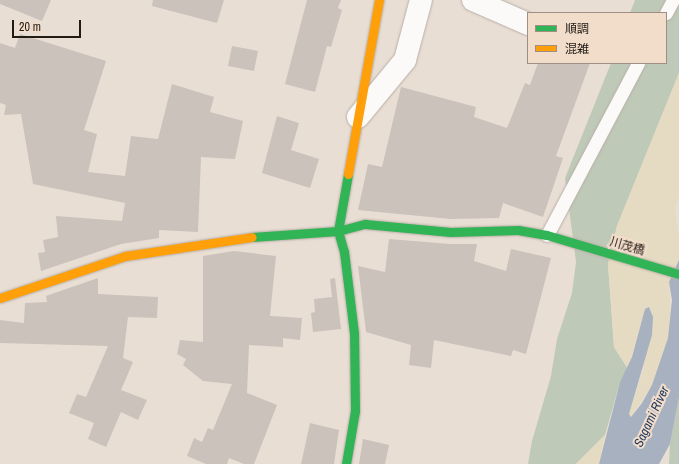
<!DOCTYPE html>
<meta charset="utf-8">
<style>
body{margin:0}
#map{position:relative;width:679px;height:464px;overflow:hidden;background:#e9ded4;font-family:"Archivo Narrow","Noto Sans JP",sans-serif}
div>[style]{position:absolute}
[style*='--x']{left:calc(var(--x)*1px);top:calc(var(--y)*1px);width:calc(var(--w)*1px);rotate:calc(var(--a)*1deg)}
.forest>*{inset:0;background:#bfc9b8}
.sand>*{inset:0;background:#e5dbc2}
.water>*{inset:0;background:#a7b1c0}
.building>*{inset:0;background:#cbc2bb}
.roads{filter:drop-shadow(0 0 1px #b8afa7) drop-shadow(0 0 1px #b8afa7)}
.lane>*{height:13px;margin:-6.5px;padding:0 6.5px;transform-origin:6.5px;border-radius:6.5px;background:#fcfaf9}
.street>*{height:22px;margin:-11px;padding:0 11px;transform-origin:11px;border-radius:11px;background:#fcfaf9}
.fast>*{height:9px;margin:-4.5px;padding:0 4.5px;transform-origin:4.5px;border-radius:4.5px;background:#30b455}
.slow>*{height:9px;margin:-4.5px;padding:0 4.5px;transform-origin:4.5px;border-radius:4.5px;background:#ff9f0a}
span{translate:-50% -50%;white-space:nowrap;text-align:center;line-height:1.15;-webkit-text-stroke:4px #f2ddcb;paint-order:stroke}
.street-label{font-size:12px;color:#221b14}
.water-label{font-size:13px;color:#1a365b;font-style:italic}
.legend{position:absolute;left:527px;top:12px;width:140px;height:52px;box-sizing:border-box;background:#f2ddcb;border:1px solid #9f8f82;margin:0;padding:5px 7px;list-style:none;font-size:12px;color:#221b14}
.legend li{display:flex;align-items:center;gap:8px;height:20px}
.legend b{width:20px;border:1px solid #9f8f82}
.scale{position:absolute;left:12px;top:20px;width:69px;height:18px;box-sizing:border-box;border:2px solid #221b14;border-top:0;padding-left:5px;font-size:12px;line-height:14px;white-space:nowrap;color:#221b14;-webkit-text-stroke:3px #f2ddcb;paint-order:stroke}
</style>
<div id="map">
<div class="forest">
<div style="clip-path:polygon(635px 0,679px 0,679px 73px,617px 226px,608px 264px,614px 347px,628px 369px,620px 382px,605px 435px,576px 464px,528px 464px,532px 441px,551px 376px,557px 339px,572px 293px,576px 262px,565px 178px,611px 63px,666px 63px,666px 13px,630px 13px)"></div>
<div style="clip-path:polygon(679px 397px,679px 464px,669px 464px,670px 444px)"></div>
</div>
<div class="sand">
<div style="clip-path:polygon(679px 73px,679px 197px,675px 210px,679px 235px,679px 260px,669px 282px,671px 319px,668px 338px,652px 385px,631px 417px,629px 415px,635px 394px,643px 371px,645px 309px,628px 369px,614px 347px,608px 264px,617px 226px)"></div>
<div style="clip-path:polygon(605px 435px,599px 464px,576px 464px)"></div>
</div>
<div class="water">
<div style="clip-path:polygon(679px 260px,679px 397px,670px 444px,659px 464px,599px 464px,620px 382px,632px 357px,645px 309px,649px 307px,653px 317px,652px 335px,629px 414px,631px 417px,642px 403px,652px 385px,668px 338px,672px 300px,669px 282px)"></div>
</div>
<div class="building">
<div style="clip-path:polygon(0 0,51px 0,42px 21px,0 4px)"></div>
<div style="clip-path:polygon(153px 0,224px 0,217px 23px,152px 6px)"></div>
<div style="clip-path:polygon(307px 0,341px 0,338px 8px,342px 10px,331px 47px,327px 46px,315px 92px,285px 84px)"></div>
<div style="clip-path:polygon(20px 34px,106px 61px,84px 130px,97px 134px,88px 172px,125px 176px,131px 136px,158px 139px,172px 84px,214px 97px,210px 112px,243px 121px,235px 159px,201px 157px,198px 232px,159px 230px,159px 238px,121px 244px,41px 271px,38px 253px,45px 252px,43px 240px,58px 237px,56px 216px,122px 221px,125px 203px,33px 184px,21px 114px,4px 115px,6px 105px,0 103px,0 43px,15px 48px)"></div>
<div style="clip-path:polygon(232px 46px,258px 51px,254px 71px,228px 66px)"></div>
<div style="clip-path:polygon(538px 63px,590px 63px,556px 156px,563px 158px,543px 217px,503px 203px,499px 218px,451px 219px,358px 210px,368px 164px,382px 167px,401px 87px,476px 107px,474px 117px,507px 128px,525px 83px,530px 85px)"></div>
<div style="clip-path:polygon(277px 116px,299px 123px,291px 150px,319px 159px,310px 188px,262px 173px)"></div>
<div style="clip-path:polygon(389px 239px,450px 244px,477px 244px,474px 261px,506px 271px,511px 249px,551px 258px,526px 354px,513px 350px,511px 356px,434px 340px,431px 368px,409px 365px,411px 345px,366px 332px,358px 266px,385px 272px)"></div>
<div style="clip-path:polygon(234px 251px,276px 256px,270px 316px,302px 318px,300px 340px,283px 338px,283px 347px,249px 345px,247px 393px,277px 405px,254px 464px,244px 464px,229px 458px,227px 464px,206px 464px,187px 456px,194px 438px,202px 442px,208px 428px,213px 430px,232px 384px,203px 381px,183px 365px,186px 359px,177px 354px,180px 340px,203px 342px,203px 256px)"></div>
<div style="clip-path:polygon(98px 278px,98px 294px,158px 297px,157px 318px,128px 317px,123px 358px,133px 362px,121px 390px,147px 400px,138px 420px,121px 412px,106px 447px,88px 439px,94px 423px,69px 413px,77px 394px,86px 397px,108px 346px,0 343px,0 320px,24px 323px,25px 303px,47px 302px,46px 296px)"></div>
<div style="clip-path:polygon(335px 278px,341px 329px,313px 332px,311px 313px,315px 312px,314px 299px,332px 297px,330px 279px)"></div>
<div style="clip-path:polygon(310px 423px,339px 430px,334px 464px,301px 464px)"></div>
<div style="clip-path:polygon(363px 439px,389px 445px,385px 464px,359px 464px)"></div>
</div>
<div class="roads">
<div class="lane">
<div style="--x:666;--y:13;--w:15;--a:-62"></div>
<div style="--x:547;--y:235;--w:195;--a:-62.1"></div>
</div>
<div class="street">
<div style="--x:473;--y:0;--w:60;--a:23.6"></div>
<div style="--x:358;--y:117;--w:74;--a:-50.5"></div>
<div style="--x:405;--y:60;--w:62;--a:-75.1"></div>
</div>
<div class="fast">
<div style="--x:252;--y:237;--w:86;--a:-4"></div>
<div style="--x:338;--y:231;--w:28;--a:-15"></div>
<div style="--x:365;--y:224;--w:86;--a:5.3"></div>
<div style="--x:451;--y:232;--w:67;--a:-1.7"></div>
<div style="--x:518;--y:230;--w:29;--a:10"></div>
<div style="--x:547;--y:235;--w:138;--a:16.5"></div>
<div style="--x:346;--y:464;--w:54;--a:-80.4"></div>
<div style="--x:355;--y:411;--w:78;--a:-90.7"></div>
<div style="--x:354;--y:333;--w:82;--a:-97"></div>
<div style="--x:344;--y:252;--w:22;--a:-106"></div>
<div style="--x:338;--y:231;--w:58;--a:-80"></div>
</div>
<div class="slow">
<div style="--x:348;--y:174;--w:177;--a:-79.9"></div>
<div style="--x:0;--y:298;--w:132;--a:-18.6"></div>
<div style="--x:125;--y:256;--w:128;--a:-8.5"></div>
</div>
</div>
<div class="street-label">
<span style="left:627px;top:247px;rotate:16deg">川茂橋</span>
</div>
<div class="water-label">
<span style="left:652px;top:417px;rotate:-65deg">Sagami River</span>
</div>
<ul class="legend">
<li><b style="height:5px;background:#30b455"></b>順調</li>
<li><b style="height:5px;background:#ff9f0a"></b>混雑</li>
</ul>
<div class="scale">20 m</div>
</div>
